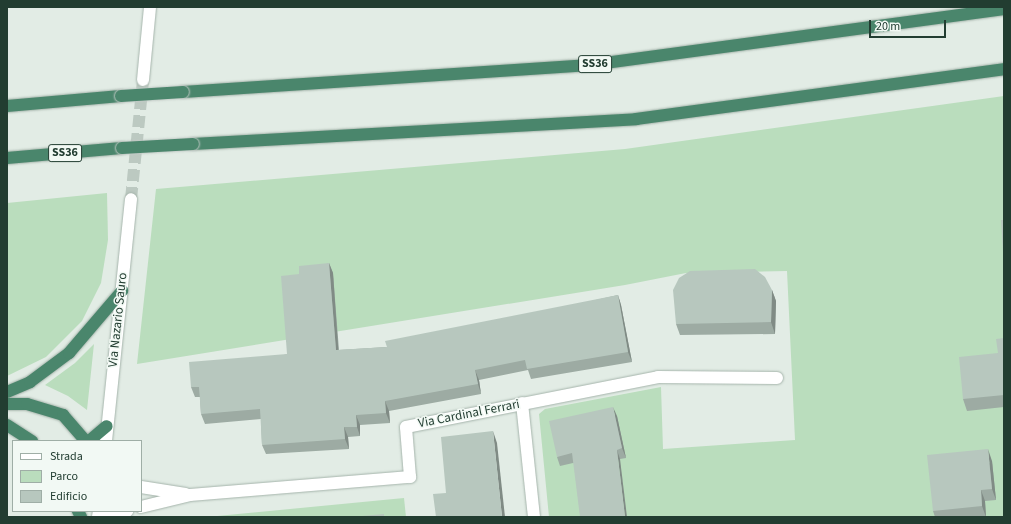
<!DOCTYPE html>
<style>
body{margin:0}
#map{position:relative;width:1011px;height:524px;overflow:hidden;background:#e2ece5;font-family:"Source Sans 3",sans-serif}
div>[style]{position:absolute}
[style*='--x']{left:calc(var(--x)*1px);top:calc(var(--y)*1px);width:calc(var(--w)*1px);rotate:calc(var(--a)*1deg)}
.green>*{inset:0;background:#baddbd}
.secondary-tunnel>*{height:12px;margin-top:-6px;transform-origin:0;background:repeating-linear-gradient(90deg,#bcc9c1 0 12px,transparent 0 18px)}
.roads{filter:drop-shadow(0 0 1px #a5b4ab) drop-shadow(0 0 1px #a5b4ab)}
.service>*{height:12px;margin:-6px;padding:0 6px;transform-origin:6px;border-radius:6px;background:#fff}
.minor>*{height:12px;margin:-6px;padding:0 6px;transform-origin:6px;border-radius:6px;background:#fff}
.secondary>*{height:12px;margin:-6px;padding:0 6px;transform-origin:6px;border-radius:6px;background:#fff}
.trunk>*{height:12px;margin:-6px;padding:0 6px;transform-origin:6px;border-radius:6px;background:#4a866c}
.bridges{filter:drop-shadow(0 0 1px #c1c9c5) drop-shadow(0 0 1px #c1c9c5)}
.trunk-bridge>*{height:12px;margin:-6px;padding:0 6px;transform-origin:6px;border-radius:6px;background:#4a866c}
.wall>*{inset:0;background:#9daba3}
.shaded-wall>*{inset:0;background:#808b85}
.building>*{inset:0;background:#b7c7be}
span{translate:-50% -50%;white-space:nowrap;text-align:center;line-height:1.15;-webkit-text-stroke:3px #f2f9f4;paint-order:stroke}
.shield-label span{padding:1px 3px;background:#f2f9f4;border:1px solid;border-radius:3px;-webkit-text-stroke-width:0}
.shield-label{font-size:12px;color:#223d31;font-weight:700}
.street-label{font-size:13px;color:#223d31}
.frame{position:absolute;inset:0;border:8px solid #223d31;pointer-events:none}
.legend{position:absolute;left:12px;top:440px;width:130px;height:72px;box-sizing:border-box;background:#f2f9f4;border:1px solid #9faea6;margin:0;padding:5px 7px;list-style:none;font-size:12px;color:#223d31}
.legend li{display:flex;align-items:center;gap:8px;height:20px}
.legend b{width:20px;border:1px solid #9faea6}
.scale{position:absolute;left:869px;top:20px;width:77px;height:18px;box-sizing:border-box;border:2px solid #223d31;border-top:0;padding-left:5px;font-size:12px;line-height:14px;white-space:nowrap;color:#223d31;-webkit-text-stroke:3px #f2f9f4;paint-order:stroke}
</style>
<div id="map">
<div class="green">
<div style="clip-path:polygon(1004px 96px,1004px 517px,549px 517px,539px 414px,545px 409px,661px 387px,663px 449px,795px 440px,787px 271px,686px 273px,625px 285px,137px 364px,156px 189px,625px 149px)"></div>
<div style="clip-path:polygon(107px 193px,108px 240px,101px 283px,82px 321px,46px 357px,7px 376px,7px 203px)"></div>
<div style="clip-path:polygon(94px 344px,87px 410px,68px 396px,45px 385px,75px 363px)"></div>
<div style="clip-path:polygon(404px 498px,406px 517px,207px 517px)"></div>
</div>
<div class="secondary-tunnel">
<div style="--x:131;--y:199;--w:120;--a:-84.2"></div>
</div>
<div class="roads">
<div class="service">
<div style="--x:522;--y:403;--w:115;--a:84"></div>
</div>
<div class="minor">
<div style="--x:141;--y:487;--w:45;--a:9"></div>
<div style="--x:141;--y:507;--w:50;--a:-13.8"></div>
<div style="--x:190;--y:495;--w:221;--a:-4.7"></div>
<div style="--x:410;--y:477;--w:50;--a:-94.6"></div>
<div style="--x:406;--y:427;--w:257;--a:-11.2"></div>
<div style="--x:658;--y:377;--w:119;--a:0.5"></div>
<div style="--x:101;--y:517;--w:27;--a:-13"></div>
</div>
<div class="secondary">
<div style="--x:143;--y:80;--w:73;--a:-84.5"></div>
<div style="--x:106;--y:441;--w:243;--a:-84.1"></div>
<div style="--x:98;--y:517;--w:6;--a:-81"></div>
</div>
<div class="trunk">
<div style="--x:183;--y:92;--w:408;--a:-3.8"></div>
<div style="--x:590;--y:65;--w:418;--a:-7.7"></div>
<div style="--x:7;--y:106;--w:114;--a:-5"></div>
<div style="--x:193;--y:144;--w:444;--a:-3.2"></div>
<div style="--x:636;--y:119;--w:371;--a:-7.7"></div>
<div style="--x:7;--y:158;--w:115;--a:-5"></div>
<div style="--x:7;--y:392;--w:25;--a:-23"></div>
<div style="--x:30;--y:382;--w:49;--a:-36.6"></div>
<div style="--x:69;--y:353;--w:82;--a:-49.5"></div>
<div style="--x:7;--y:404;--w:20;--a:0"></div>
<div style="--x:27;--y:404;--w:38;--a:17"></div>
<div style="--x:63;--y:415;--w:35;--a:49"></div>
<div style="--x:7;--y:425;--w:30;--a:33"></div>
<div style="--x:89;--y:441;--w:23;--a:-40"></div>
<div style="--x:78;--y:511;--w:7;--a:63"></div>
</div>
</div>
<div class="bridges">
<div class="trunk-bridge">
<div style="--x:121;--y:96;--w:62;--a:-3.7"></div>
<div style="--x:122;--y:148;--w:71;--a:-3.2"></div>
</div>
</div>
<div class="wall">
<div style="clip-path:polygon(329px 263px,333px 273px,339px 350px,387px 347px,618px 295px,621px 305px,632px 362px,531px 379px,528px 370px,479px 380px,481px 394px,389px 411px,390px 423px,360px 425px,360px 436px,348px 437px,349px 449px,266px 454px,262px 445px,261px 419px,205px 424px,201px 414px,200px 397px,195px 397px,191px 387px,287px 354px,299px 274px)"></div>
<div style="clip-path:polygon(772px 290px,776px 301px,775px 334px,680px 335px,676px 324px)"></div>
<div style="clip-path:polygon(1004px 338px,1004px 407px,967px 411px,963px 399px,998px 353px)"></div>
<div style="clip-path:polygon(617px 416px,626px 458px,620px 459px,573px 463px,560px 466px,557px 457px)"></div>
<div style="clip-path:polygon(992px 461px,996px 500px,985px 501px,986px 517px,935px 517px,933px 511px)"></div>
</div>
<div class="shaded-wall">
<div style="clip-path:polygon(329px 263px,333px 273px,339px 360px,336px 350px)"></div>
<div style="clip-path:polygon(772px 290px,776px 301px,775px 334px,771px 322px)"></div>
<div style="clip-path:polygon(618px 295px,621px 305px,632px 362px,628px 352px)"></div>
<div style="clip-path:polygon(475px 370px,479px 380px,481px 394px,478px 384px)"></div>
<div style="clip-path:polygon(385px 401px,389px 411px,390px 423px,386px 413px)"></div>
<div style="clip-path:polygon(613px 407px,617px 416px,626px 458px,622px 448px)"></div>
<div style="clip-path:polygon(356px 415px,360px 425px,360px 436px,357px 427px)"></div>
<div style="clip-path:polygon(344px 427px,348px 437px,349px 449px,345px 439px)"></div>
<div style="clip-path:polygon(493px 431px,497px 443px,505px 517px,502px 517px)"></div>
<div style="clip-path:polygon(988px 449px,992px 461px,996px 500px,992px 489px)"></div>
<div style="clip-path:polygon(617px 450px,620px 459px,627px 517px,625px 517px)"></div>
<div style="clip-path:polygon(981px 490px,985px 501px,986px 517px,982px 506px)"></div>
</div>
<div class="building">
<div style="clip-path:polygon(1001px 220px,1004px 220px,1004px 268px)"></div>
<div style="clip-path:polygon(329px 263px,336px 350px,387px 347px,385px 341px,618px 295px,628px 352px,527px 369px,525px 360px,475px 370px,478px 384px,385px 401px,386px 413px,356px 415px,357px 427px,344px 427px,345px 439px,262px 445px,260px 409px,201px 414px,199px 387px,191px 387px,189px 362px,287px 354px,281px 276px,299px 274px,299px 266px)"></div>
<div style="clip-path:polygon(755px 269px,765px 277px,772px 290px,771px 322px,676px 324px,673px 290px,679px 278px,690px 271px)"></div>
<div style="clip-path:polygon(1004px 338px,1004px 395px,963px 399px,959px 357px,998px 353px,996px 339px)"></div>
<div style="clip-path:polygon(613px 407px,622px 448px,617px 450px,625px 517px,580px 517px,572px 453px,557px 457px,549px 421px)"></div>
<div style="clip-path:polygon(493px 431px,502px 517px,436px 517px,433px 494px,446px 493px,441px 437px)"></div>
<div style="clip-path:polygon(988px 449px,992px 489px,981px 490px,982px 506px,933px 511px,927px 455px)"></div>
<div style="clip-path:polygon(384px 514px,384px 517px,351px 517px)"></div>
</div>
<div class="shield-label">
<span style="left:595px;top:64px">SS36</span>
<span style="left:65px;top:153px">SS36</span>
</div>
<div class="street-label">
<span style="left:118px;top:320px;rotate:-84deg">Via Nazario Sauro</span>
<span style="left:469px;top:414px;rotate:-11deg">Via Cardinal Ferrari</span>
</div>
<div class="frame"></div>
<ul class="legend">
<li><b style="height:5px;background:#fff"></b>Strada</li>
<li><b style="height:11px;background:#baddbd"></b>Parco</li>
<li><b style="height:11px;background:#b7c7be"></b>Edificio</li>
</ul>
<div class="scale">20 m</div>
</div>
